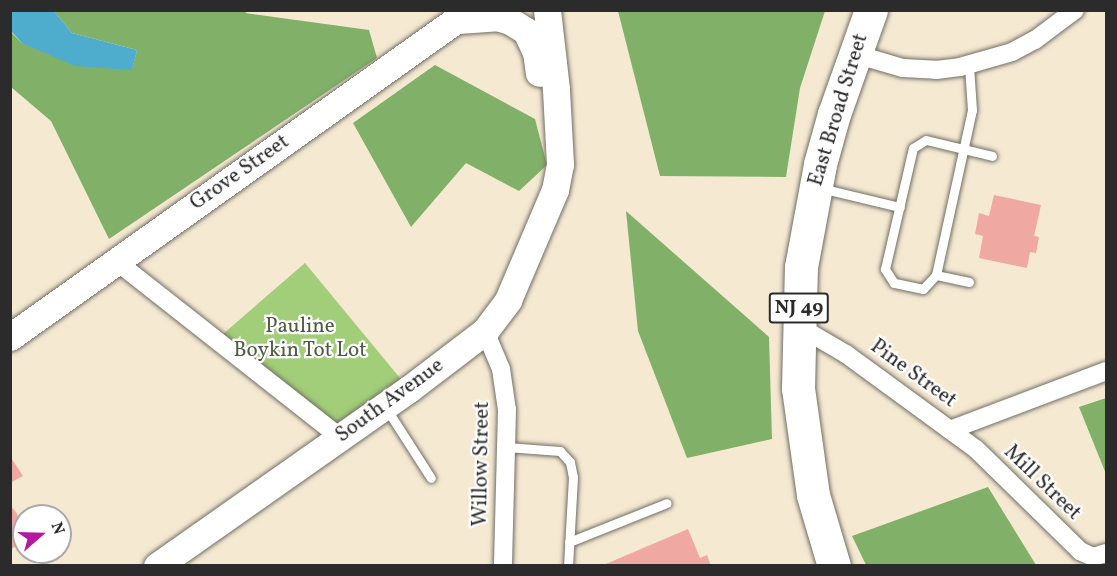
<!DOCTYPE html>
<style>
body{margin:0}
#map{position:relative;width:1117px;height:576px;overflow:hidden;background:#f5e9d2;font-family:Vollkorn,serif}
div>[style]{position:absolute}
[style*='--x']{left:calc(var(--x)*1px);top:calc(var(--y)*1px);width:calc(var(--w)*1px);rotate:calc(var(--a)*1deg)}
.green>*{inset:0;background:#a2cd79}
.forest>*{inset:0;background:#81b069}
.water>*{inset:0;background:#4eadcd}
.building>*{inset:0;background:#efa9a2}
.roads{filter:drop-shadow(0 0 2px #726e65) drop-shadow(0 0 2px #726e65)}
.lane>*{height:9px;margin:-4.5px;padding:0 4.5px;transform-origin:4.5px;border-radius:4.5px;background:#fff}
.street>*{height:18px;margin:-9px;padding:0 9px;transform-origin:9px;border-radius:9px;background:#fff}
.secondary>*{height:27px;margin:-13.5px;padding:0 13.5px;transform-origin:13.5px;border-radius:13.5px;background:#fff}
.highway>*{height:33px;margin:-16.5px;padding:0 16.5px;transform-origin:16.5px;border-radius:16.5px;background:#fff}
span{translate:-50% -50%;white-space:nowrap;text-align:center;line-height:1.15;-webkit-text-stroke:4.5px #fff;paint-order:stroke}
.shield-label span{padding:2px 4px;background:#fff;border:2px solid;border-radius:4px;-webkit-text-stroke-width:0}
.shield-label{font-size:20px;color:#2b2b2b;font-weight:700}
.street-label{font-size:21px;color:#2b2b2b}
.park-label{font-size:21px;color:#4f5c42}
.frame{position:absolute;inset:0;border:12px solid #2b2b2b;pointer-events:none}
.north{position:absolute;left:12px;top:504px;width:60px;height:60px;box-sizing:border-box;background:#fff;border:2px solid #aaa;border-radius:50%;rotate:70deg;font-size:16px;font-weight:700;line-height:24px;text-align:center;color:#2b2b2b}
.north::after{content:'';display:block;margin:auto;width:21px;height:27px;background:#b5179e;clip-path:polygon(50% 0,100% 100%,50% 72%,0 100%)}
</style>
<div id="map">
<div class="green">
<div style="clip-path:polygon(305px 263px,409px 389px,341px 438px,216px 340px)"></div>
</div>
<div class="forest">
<div style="clip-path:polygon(54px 11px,249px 11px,245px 13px,369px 30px,377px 58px,109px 239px,51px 121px,11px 87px,10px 31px,22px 43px,132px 69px,137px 50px,72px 33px)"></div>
<div style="clip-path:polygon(618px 11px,825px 11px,800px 88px,786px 177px,660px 176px)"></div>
<div style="clip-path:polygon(435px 65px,535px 119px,547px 165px,519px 191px,466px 163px,411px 227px,353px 123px)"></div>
<div style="clip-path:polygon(626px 211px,769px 337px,772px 439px,687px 458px,638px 331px)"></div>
<div style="clip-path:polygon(1106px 398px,1106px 474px,1079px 407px)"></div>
<div style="clip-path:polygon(988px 487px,1036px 565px,866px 565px,852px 536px)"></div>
</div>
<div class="water">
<div style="clip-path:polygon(11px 10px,54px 11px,72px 33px,137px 50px,132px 70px,75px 66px,22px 43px,11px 31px)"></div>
</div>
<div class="building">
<div style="clip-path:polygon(994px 195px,1041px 205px,1034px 236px,1039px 237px,1036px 253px,1030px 252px,1027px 268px,979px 258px,983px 236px,975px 234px,979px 213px,989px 216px)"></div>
<div style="clip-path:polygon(10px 456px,23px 476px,10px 483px)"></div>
<div style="clip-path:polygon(13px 508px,24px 525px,24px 541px,10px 550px,10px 510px)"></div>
<div style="clip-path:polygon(688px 529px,700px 558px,707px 555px,711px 566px,601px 566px)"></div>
</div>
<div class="roads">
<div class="lane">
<div style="--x:820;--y:188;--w:82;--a:13.4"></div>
<div style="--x:936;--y:275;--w:169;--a:-77.7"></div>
<div style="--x:972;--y:110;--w:44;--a:-93.9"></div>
<div style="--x:969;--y:282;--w:34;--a:-168"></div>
<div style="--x:936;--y:275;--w:19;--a:133"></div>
<div style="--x:923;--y:289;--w:30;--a:-168"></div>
<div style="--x:894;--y:283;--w:17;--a:-123"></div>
<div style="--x:885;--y:269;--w:124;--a:-77"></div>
<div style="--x:913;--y:148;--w:15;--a:-32"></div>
<div style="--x:926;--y:140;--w:68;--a:13.6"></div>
<div style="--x:386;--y:408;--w:83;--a:57.3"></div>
<div style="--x:506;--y:447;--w:54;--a:4.2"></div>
<div style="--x:560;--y:451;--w:15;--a:48"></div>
<div style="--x:570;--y:462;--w:15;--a:79"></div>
<div style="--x:573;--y:477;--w:89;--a:93.2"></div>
<div style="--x:569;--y:542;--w:105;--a:-21.7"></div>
</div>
<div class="street">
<div style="--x:855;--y:54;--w:50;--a:16.3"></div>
<div style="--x:903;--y:68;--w:33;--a:3"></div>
<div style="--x:936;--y:70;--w:24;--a:-7"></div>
<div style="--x:960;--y:67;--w:54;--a:-16.1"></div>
<div style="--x:1012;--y:52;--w:26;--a:-28"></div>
<div style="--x:1035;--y:40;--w:50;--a:-36.9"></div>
<div style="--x:116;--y:261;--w:286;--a:38.2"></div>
<div style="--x:798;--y:326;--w:56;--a:30.3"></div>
<div style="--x:846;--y:354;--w:161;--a:36.2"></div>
<div style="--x:976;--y:449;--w:146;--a:44.4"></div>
<div style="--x:1080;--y:551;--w:14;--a:25"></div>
<div style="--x:1093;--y:557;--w:14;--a:-17"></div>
<div style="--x:485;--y:331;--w:41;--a:67.2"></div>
<div style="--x:501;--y:369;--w:41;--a:81.7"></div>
<div style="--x:507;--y:410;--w:156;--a:91.5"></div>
<div style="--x:950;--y:430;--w:167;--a:-20.7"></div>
</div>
<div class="secondary">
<div style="--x:458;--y:20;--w:39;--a:-4"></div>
<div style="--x:497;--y:17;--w:14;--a:17"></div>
<div style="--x:510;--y:21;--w:19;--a:32"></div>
<div style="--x:526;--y:31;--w:23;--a:65"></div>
<div style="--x:536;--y:52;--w:21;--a:82"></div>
<div style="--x:10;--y:337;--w:564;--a:-35.41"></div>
<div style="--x:157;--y:566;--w:308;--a:-35.1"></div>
<div style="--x:409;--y:389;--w:96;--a:-37.3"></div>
<div style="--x:485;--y:331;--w:39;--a:-53"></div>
<div style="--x:508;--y:300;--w:120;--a:-66.9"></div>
<div style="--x:555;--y:190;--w:26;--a:-79"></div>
<div style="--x:560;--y:164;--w:75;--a:-93.1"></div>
<div style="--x:556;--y:89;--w:80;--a:-96.5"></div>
</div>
<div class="highway">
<div style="--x:834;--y:566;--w:74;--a:-106.5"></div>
<div style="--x:813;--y:495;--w:108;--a:-98"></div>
<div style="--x:798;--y:388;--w:121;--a:-88.6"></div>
<div style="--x:801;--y:267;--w:105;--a:-79.5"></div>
<div style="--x:820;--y:164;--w:52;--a:-74.4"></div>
<div style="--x:834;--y:114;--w:110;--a:-70.4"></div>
</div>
</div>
<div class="shield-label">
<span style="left:799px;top:308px">NJ 49</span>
</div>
<div class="street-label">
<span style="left:839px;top:110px;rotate:-73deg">East Broad Street</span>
<span style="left:240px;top:173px;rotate:-35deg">Grove Street</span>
<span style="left:913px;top:374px;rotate:36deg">Pine Street</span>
<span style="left:390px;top:401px;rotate:-36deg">South Avenue</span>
<span style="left:482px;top:464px;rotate:-89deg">Willow Street</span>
<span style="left:1042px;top:483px;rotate:44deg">Mill Street</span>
</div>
<div class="park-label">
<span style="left:300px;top:339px">Pauline<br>Boykin Tot Lot</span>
</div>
<div class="frame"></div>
<div class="north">N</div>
</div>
